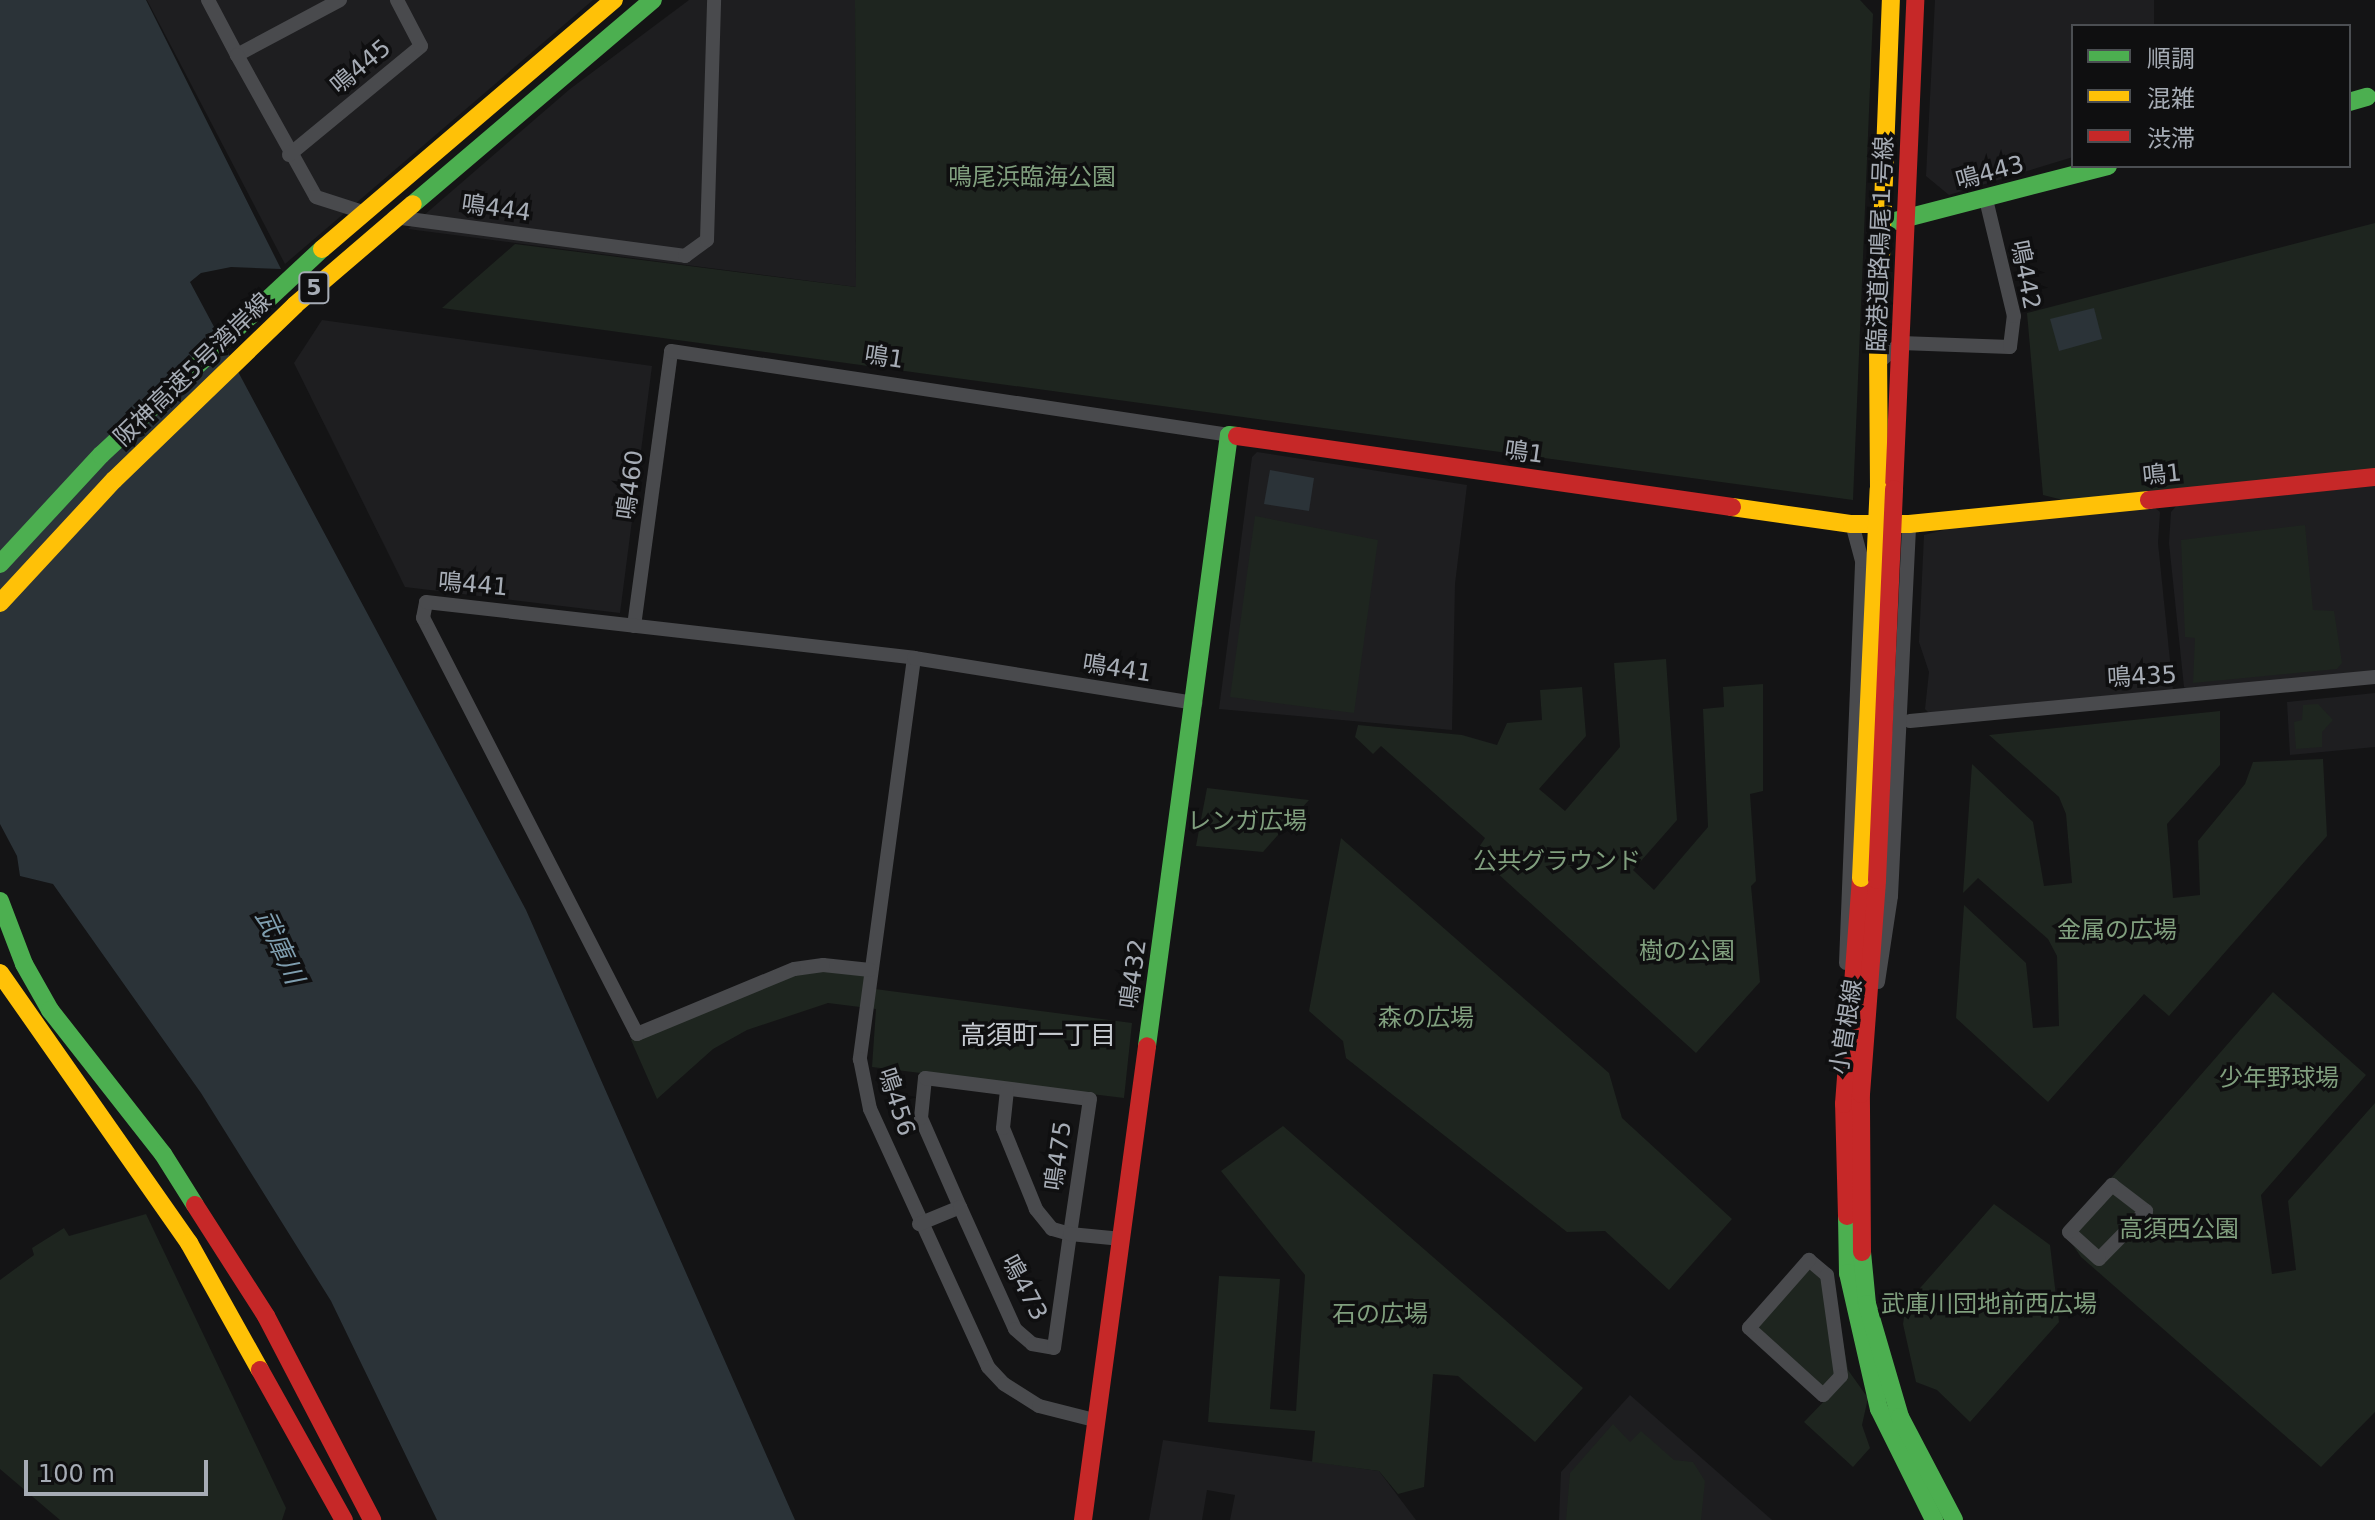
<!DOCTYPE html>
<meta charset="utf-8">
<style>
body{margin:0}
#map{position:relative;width:2375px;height:1520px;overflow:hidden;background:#141415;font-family:"DejaVu Sans","Noto Sans JP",sans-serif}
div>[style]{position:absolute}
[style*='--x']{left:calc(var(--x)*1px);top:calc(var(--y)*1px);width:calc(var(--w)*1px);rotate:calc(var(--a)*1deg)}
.built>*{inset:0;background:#1e1e20}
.green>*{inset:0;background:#1e251f}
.water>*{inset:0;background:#2b3338}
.street>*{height:14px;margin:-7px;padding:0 7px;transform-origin:7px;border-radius:7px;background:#494a4d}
.fast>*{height:18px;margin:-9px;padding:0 9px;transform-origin:9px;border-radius:9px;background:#4caf50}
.slow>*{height:18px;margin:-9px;padding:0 9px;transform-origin:9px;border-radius:9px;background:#ffc107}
.jam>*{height:18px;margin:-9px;padding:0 9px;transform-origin:9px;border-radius:9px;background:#c62828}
.fast-bridge>*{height:18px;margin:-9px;padding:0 9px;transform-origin:9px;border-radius:9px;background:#4caf50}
.slow-bridge>*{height:18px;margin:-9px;padding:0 9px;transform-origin:9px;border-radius:9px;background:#ffc107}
.jam-bridge>*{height:18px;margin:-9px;padding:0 9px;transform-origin:9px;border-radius:9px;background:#c62828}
span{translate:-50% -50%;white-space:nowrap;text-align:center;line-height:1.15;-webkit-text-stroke:7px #0f0f10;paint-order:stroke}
.shield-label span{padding:2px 6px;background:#0f0f10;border:2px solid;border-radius:6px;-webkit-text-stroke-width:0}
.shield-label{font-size:22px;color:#a6acb5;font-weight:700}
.street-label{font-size:24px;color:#a6acb5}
.park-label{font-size:24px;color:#809f7e}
.water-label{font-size:26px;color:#7f9eaf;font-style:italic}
.neighbourhood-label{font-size:26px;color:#c7cbd1}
.legend{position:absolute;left:2071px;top:24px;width:280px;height:144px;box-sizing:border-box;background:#0f0f10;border:2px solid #4b4e52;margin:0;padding:10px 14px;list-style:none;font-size:24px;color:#a6acb5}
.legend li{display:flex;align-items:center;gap:16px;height:40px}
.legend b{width:40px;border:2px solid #4b4e52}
.scale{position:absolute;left:24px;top:1460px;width:184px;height:36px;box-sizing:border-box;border:4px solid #a6acb5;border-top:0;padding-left:10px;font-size:24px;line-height:28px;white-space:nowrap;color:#a6acb5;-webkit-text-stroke:6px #0f0f10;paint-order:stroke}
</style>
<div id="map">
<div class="built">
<div style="clip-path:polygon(147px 0,593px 0,285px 264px)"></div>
<div style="clip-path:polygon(689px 0,855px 0,856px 287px,408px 229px,570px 89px)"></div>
<div style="clip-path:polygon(1935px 0,2154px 0,2154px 26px,2073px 26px,2073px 157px,1949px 195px,1926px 176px)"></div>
<div style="clip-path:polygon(322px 320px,652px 366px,620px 613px,405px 587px,294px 363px)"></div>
<div style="clip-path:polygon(1257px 452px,1467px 485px,1455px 584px,1452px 730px,1219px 709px,1252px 457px)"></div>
<div style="clip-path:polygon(2375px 486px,2375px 673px,2191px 693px,2184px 687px,2169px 543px,2171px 512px,2177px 505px)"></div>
<div style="clip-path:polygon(2154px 507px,2160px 512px,2158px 543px,2173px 690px,1930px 714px,1925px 709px,1929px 672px,1919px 642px,1924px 535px,1956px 527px)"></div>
<div style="clip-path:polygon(2375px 693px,2375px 747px,2290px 755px,2287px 702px)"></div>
<div style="clip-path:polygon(1630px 1395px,1772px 1520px,1559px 1520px,1561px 1472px)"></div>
<div style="clip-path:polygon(1163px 1440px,1379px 1471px,1416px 1520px,1230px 1520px,1235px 1495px,1207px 1490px,1202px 1520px,1149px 1520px)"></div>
</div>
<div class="green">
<div style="clip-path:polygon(855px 0,1860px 0,1873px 14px,1853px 500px,442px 308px,515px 244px,856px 287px)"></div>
<div style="clip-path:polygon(2375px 223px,2375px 471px,2063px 500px,2043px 495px,2027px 313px)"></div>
<div style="clip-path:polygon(1255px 516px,1378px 540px,1354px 713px,1230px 697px)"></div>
<div style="clip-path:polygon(2305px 525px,2313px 610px,2334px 611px,2342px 663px,2337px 669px,2193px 683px,2195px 638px,2185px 637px,2181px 540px)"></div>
<div style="clip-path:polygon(1666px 659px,1677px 820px,1633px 870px,1654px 890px,1708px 827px,1703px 709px,1724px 707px,1723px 687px,1763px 684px,1763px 791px,1750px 794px,1756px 881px,1751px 886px,1760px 982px,1696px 1053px,1475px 853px,1485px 838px,1381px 746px,1373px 754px,1355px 737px,1358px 725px,1462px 735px,1497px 745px,1507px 723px,1542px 720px,1540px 690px,1582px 687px,1586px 736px,1539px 789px,1565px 811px,1620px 747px,1614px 663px)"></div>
<div style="clip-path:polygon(2318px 704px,2333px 720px,2322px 732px,2322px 747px,2296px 749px,2294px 722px,2302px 720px,2303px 705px)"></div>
<div style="clip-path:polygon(2220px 711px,2220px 765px,2167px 824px,2173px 898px,2200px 895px,2198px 841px,2245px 784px,2253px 762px,2323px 759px,2327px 836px,2169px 1016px,2144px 994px,2048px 1102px,1956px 1018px,1964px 905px,2026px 963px,2033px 1028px,2059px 1026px,2057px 956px,2048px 939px,1978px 878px,1963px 893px,1972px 764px,2033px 822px,2044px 886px,2072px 883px,2066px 814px,2059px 797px,1989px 735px)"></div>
<div style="clip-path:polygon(1207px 788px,1309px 800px,1263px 852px,1196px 846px)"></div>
<div style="clip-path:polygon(1341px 838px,1609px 1073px,1622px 1118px,1732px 1219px,1669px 1290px,1605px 1231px,1567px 1232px,1346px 1058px,1343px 1041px,1309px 1011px)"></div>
<div style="clip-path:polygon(823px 969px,876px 975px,875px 989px,1132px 1023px,1124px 1098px,872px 1067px,876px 1009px,828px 1003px,747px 1030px,713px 1049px,657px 1099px,631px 1040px,798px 972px)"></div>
<div style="clip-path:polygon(2273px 992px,2366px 1075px,2261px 1195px,2272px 1274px,2296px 1270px,2288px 1201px,2375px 1103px,2375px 1412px,2321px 1467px,2081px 1257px,2064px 1232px)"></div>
<div style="clip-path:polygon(1283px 1126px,1583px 1388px,1535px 1442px,1458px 1376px,1433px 1374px,1424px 1487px,1398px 1494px,1379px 1471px,1312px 1462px,1315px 1431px,1208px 1422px,1219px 1276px,1280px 1279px,1270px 1409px,1296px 1411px,1305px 1275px,1221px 1171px)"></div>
<div style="clip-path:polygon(1994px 1204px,2050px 1245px,2059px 1322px,1970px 1422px,1937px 1390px,1916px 1382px,1903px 1324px,1906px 1304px)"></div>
<div style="clip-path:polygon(146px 1214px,286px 1508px,282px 1520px,60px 1520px,0 1469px,0 1280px,34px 1255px,32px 1248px,64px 1228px,69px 1236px)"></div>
<div style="clip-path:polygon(1814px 1259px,1831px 1275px,1848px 1370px,1868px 1398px,1862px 1425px,1870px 1448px,1853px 1467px,1804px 1422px,1828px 1397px,1750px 1328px)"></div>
<div style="clip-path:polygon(1613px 1424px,1630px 1442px,1641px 1431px,1674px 1460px,1693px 1462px,1705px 1481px,1701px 1520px,1566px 1520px,1570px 1473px)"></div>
</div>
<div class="water">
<div style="clip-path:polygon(0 0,146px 0,281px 269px,231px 267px,201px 273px,190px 282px,526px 910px,795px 1520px,437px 1520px,331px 1301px,201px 1093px,53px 884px,20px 876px,17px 856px,0 824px)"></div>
<div style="clip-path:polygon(2094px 308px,2102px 339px,2059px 351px,2050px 319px)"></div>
<div style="clip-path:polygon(1270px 470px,1314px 478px,1309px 511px,1264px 504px)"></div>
</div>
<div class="street">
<div style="--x:208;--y:0;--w:62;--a:62.2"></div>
<div style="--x:340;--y:0;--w:117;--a:151.9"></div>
<div style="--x:237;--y:55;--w:162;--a:60.9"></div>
<div style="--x:316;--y:197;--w:52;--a:17.7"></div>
<div style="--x:289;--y:155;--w:171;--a:-39.5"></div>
<div style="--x:421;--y:46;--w:52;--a:-117.6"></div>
<div style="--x:394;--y:217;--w:294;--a:7.6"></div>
<div style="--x:685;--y:256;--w:27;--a:-36"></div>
<div style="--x:707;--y:240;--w:240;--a:-88.3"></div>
<div style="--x:1879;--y:362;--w:29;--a:-41"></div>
<div style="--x:1901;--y:343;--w:109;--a:2.1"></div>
<div style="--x:2010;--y:347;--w:31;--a:-83"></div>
<div style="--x:2014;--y:316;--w:120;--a:-103.5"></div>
<div style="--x:634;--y:626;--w:277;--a:-82.3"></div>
<div style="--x:671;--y:351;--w:564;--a:8.56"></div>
<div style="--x:914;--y:658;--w:405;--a:97.7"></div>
<div style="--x:860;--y:1059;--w:51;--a:78.7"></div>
<div style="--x:870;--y:1109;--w:284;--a:65.4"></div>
<div style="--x:988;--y:1367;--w:23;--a:47"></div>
<div style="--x:1004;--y:1384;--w:41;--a:32.2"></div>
<div style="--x:1039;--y:1406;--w:61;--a:14.3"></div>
<div style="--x:1910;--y:721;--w:467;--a:-5.4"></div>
<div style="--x:1846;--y:963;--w:402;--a:-87.7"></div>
<div style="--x:1862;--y:561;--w:38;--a:-105"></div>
<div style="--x:870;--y:970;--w:47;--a:-173.9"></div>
<div style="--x:823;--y:965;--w:29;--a:172"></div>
<div style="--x:794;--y:969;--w:170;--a:157.5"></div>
<div style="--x:637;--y:1034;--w:468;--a:-117.2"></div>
<div style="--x:423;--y:618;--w:16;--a:-79"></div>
<div style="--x:426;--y:602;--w:491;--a:6.5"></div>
<div style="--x:914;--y:658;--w:285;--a:9.1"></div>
<div style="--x:1878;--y:982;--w:87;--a:-81.4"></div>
<div style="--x:1891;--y:896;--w:372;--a:-87.2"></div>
<div style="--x:2112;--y:1185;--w:43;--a:37.4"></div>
<div style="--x:2146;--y:1211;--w:67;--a:134.4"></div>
<div style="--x:2099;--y:1259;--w:40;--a:-138"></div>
<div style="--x:2069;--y:1232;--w:64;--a:-47.5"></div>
<div style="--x:960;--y:1207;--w:97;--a:-113.7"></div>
<div style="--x:921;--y:1118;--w:40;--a:-84.3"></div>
<div style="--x:925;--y:1078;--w:166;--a:7.3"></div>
<div style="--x:1090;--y:1099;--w:136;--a:98.4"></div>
<div style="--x:1070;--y:1234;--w:19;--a:-164"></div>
<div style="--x:1052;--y:1229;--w:26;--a:-129"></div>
<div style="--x:1036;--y:1209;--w:87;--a:-112.2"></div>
<div style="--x:1003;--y:1128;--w:38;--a:-84"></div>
<div style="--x:919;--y:1224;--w:44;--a:-22.5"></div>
<div style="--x:960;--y:1207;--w:134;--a:65.7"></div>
<div style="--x:1015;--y:1329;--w:23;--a:41"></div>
<div style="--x:1032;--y:1344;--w:22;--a:10"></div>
<div style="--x:1054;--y:1348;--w:115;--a:-82"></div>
<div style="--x:1070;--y:1234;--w:52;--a:5.5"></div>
<div style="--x:1809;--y:1260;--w:23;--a:40"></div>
<div style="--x:1827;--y:1275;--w:102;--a:82.1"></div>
<div style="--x:1841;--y:1376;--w:26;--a:133"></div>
<div style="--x:1823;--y:1395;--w:100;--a:-137.8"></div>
<div style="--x:1749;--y:1328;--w:91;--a:-48.6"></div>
</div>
<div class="fast">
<div style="--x:2349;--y:102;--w:19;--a:-16"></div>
<div style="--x:1895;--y:221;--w:220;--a:-14.5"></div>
<div style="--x:0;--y:901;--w:67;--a:69.1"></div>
<div style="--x:24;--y:964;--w:53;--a:60.5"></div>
<div style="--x:50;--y:1010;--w:183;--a:51.9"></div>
<div style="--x:163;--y:1154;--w:60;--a:57.9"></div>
<div style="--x:1147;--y:1046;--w:616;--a:-82.36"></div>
<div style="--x:1229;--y:435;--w:8;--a:7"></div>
<div style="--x:1847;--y:1216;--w:57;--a:89"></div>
<div style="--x:1848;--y:1273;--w:139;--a:77.2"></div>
<div style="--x:1879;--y:1409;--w:124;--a:63.6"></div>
<div style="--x:1862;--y:1252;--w:52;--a:84.5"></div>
<div style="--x:1867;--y:1304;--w:118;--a:73.7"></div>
<div style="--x:1900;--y:1417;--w:116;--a:62.3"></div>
</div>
<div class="slow">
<div style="--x:1879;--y:489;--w:154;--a:-90.4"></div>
<div style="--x:1878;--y:335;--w:335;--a:-87.8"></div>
<div style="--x:1732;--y:507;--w:121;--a:8.1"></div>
<div style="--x:1852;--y:524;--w:57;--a:0"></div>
<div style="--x:1909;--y:524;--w:241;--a:-5.7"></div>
<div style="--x:0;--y:973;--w:330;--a:55"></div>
<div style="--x:189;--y:1243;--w:145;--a:60.8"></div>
</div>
<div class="jam">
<div style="--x:1237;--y:436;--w:500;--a:8.16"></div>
<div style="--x:1894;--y:489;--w:489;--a:-87.5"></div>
<div style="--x:2149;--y:500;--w:227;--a:-5.8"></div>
<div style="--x:195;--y:1205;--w:132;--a:57.4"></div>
<div style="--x:266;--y:1316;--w:230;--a:62.5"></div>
<div style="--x:1847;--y:1216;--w:112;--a:-91.5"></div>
<div style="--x:1844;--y:1104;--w:227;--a:-85.7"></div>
<div style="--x:1862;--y:1252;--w:158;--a:-90.4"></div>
<div style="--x:1861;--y:1094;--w:215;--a:-85.7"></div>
<div style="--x:260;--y:1370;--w:172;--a:60.8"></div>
<div style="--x:1083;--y:1520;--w:478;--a:-82.3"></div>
</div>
<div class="fast-bridge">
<div style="--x:413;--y:204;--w:315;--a:-40.4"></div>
<div style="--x:0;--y:564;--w:149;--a:-47.2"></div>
<div style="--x:101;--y:455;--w:302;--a:-43"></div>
</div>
<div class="slow-bridge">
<div style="--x:322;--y:249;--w:384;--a:-40.5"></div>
<div style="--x:0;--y:603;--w:168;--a:-47.2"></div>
<div style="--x:114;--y:480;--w:252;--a:-44"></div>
<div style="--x:295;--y:305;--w:155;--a:-40.6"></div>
<div style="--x:1861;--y:878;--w:389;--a:-87.4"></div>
</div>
<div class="jam-bridge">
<div style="--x:1877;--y:880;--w:391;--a:-87.5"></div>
</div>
<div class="shield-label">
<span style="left:314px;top:288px">5</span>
</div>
<div class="street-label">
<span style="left:361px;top:67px;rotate:-40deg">鳴445</span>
<span style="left:1990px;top:173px;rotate:-15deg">鳴443</span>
<span style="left:496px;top:209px;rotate:8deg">鳴444</span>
<span style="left:1881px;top:244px;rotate:-88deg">臨港道路鳴尾１号線</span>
<span style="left:2025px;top:275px;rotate:79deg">鳴442</span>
<span style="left:884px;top:358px;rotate:9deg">鳴1</span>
<span style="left:193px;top:370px;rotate:-44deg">阪神高速5号湾岸線</span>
<span style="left:1524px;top:453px;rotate:8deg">鳴1</span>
<span style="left:2162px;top:475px;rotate:-6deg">鳴1</span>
<span style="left:631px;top:485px;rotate:-82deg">鳴460</span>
<span style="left:473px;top:585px;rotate:5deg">鳴441</span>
<span style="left:1117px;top:669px;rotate:9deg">鳴441</span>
<span style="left:2142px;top:677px;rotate:-3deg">鳴435</span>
<span style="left:1134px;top:974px;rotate:-82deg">鳴432</span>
<span style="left:1847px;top:1027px;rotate:-81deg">小曽根線</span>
<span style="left:896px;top:1102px;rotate:72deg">鳴456</span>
<span style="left:1059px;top:1156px;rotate:-82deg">鳴475</span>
<span style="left:1024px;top:1288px;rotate:62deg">鳴473</span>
</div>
<div class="park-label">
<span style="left:1032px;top:178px">鳴尾浜臨海公園</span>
<span style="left:1247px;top:822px">レンガ広場</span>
<span style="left:1557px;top:862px">公共グラウンド</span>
<span style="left:2117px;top:931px">金属の広場</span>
<span style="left:1687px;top:952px">樹の公園</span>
<span style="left:1426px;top:1019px">森の広場</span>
<span style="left:2279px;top:1079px">少年野球場</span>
<span style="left:2179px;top:1230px">高須西公園</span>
<span style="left:1989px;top:1305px">武庫川団地前西広場</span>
<span style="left:1380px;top:1315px">石の広場</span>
</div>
<div class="water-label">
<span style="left:279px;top:947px;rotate:65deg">武庫川</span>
</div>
<div class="neighbourhood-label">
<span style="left:1038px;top:1036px">高須町一丁目</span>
</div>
<ul class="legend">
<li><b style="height:10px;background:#4caf50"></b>順調</li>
<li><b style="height:10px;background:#ffc107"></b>混雑</li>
<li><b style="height:10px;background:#c62828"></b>渋滞</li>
</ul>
<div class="scale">100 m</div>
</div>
